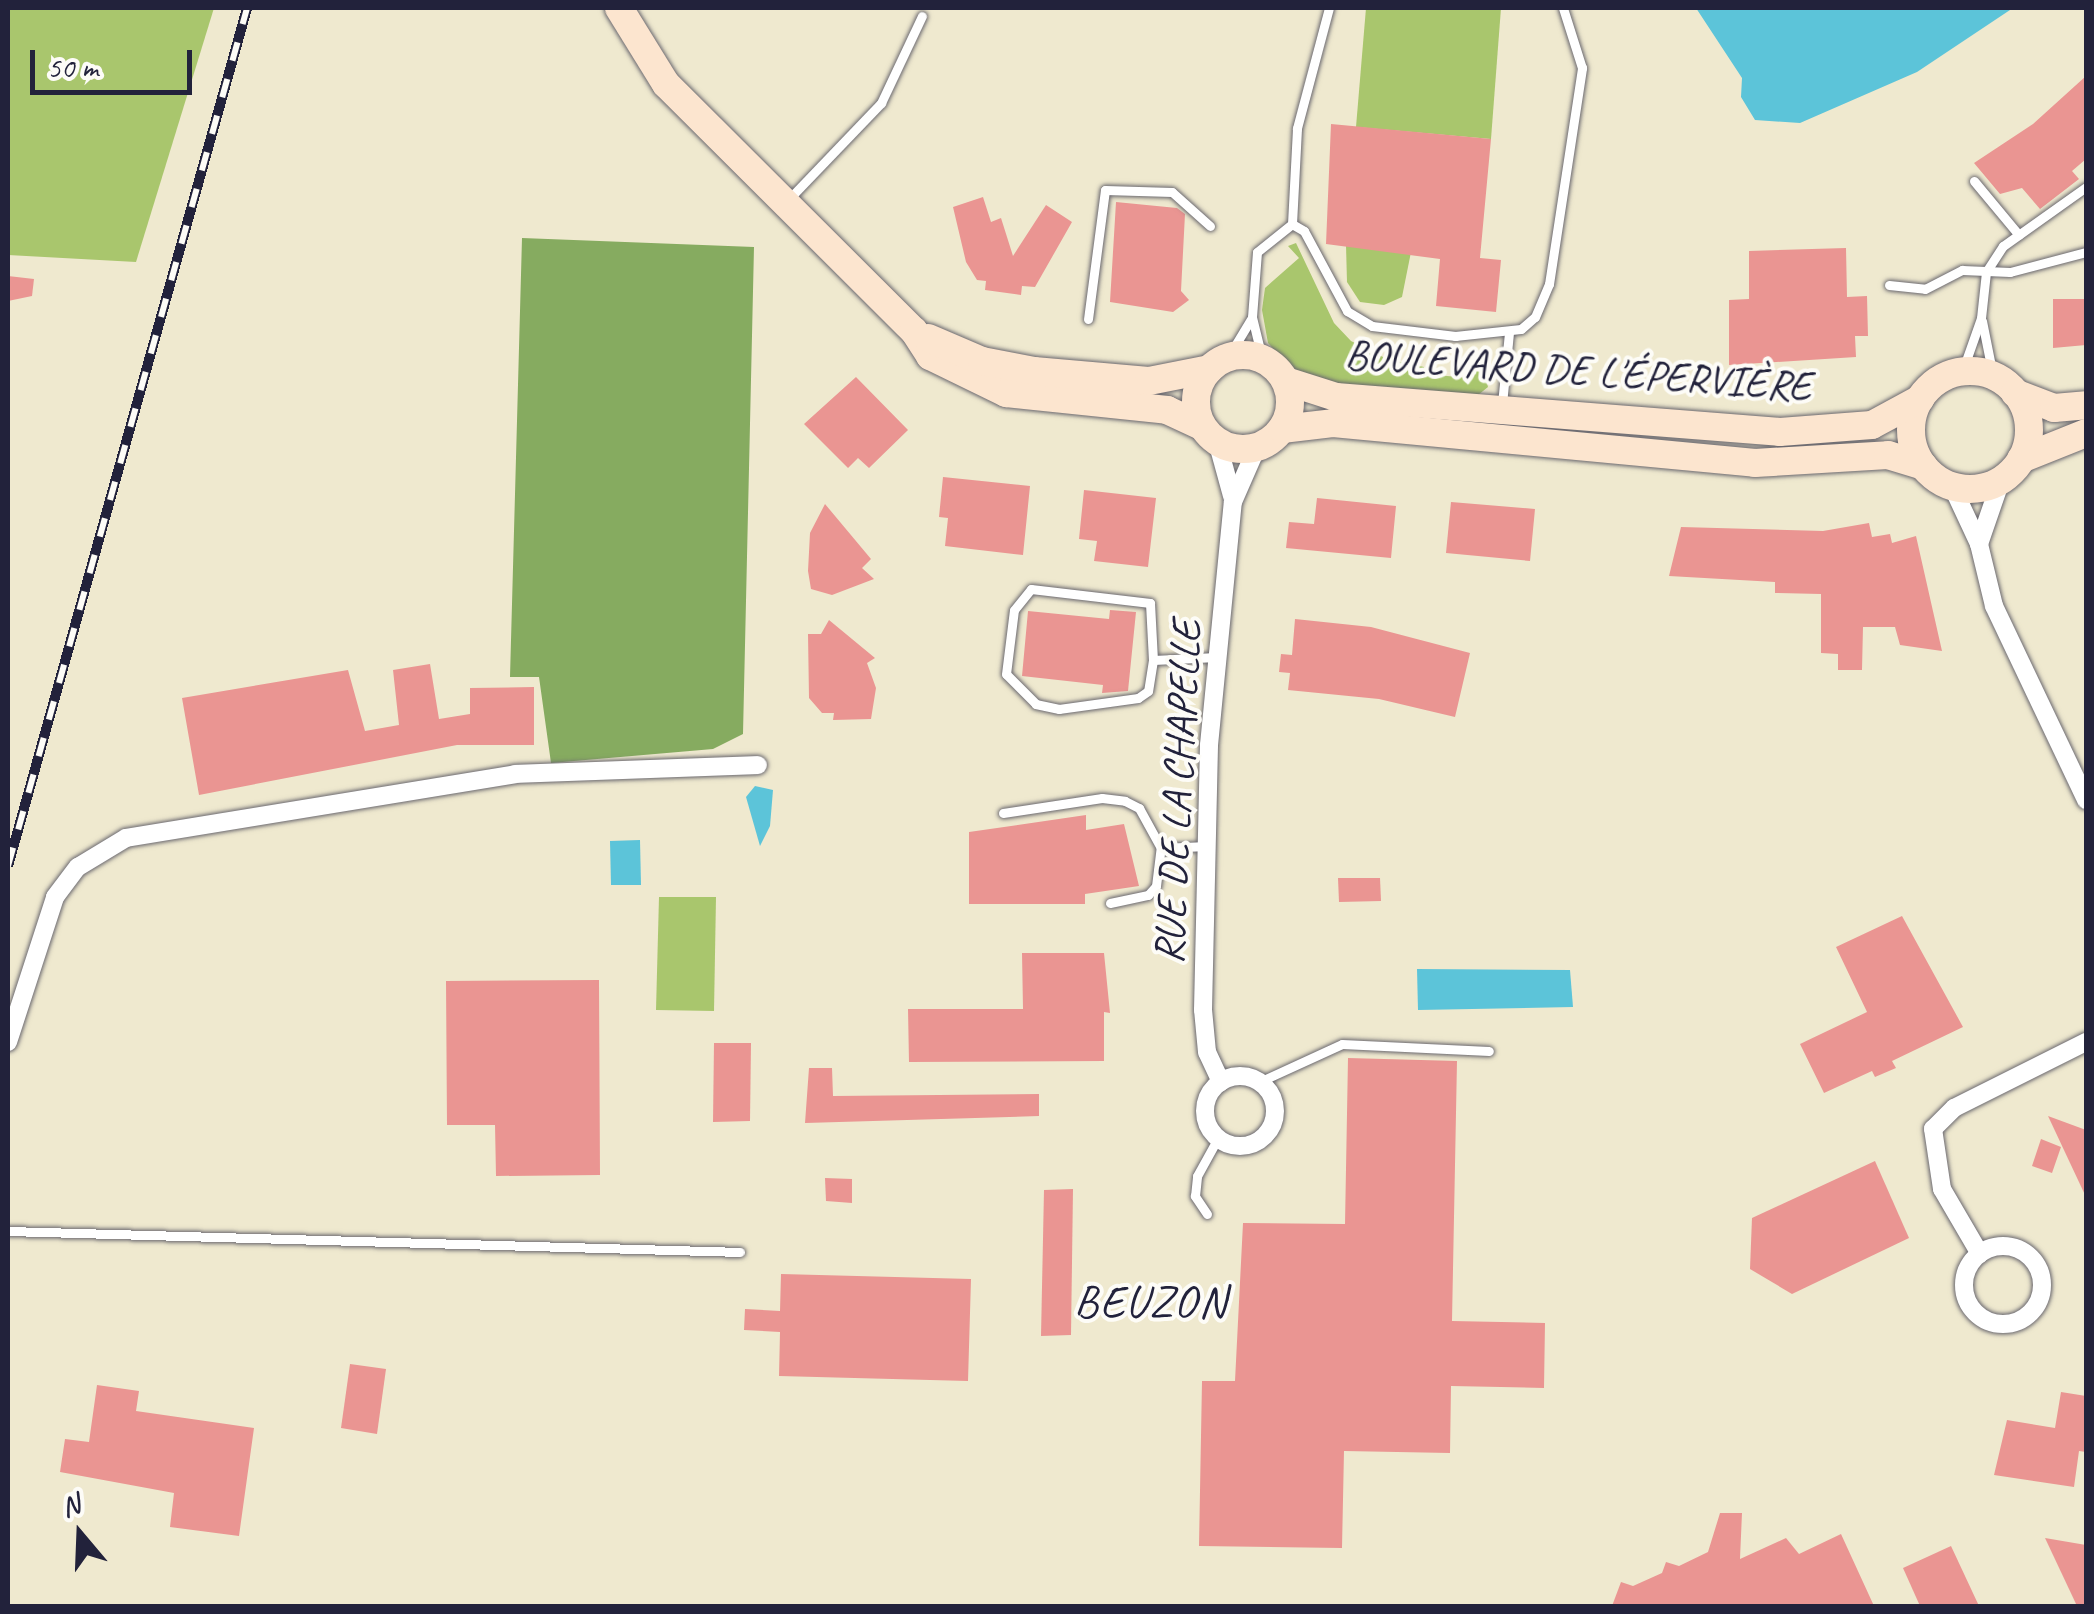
<!DOCTYPE html>
<meta charset="utf-8">
<style>
body{margin:0}
#map{position:relative;width:2094px;height:1614px;overflow:hidden;background:#efe9cf;font-family:Caveat,sans-serif}
div>[style]{position:absolute}
[style*='--x']{left:calc(var(--x)*1px);top:calc(var(--y)*1px);width:calc(var(--w)*1px);rotate:calc(var(--a)*1deg)}
.green>*{inset:0;background:#a9c66d}
.forest>*{inset:0;background:#86ab60}
.water>*{inset:0;background:#5cc4d9}
.building>*{inset:0;background:#ea9592}
.roads{filter:drop-shadow(0 0 2px #6a686f) drop-shadow(0 0 2px #6a686f)}
.lane>*{height:9px;margin:-4.5px;padding:0 4.5px;transform-origin:4.5px;border-radius:4.5px;background:#fff}
.street>*{height:18px;margin:-9px;padding:0 9px;transform-origin:9px;border-radius:9px;background:#fff}
.street>.ring{margin:-9px;padding:0;box-sizing:content-box;background:none;border:18px solid #fff;border-radius:50%}
.secondary>*{height:28px;margin:-14px;padding:0 14px;transform-origin:14px;border-radius:14px;background:#fce5cf}
.secondary>.ring{margin:-14px;padding:0;box-sizing:content-box;background:none;border:28px solid #fce5cf;border-radius:50%}
.rail>*{height:10px;margin-top:-5px;transform-origin:0;background:repeating-linear-gradient(90deg,#fdfcf7 0 19px,#22223b 0 38px);box-sizing:border-box;border-block:2px solid #22223b}
span{translate:-50% -50%;white-space:nowrap;text-align:center;line-height:1.15;-webkit-text-stroke:8px #fdfcf7;paint-order:stroke}
.street-label{font-size:42px;color:#22223b}
.neighbourhood-label{font-size:45px;color:#22223b;letter-spacing:2.5px}
.frame{position:absolute;inset:0;border:10px solid #22223b;pointer-events:none}
.north{position:absolute;left:30px;top:1484px;width:100px;height:100px;-webkit-text-stroke:8px #fdfcf7;paint-order:stroke;rotate:341deg;font-size:28px;font-weight:700;line-height:40px;text-align:center;color:#22223b}
.north::after{content:'';display:block;margin:auto;width:35px;height:45px;background:#22223b;clip-path:polygon(50% 0,100% 100%,50% 72%,0 100%)}
.scale{position:absolute;left:30px;top:50px;width:162px;height:45px;box-sizing:border-box;border:5px solid #22223b;border-top:0;padding-left:12px;font-size:30px;line-height:35px;white-space:nowrap;color:#22223b;-webkit-text-stroke:8px #fdfcf7;paint-order:stroke}
</style>
<div id="map">
<div class="green">
<div style="clip-path:polygon(8px 8px,214px 8px,136px 262px,8px 255px)"></div>
<div style="clip-path:polygon(1366px 8px,1501px 8px,1491px 139px,1356px 127px)"></div>
<div style="clip-path:polygon(1296px 243px,1334px 323px,1351px 341px,1387px 359px,1424px 367px,1424px 374px,1470px 378px,1471px 370px,1484px 372px,1488px 387px,1473px 399px,1350px 390px,1300px 377px,1268px 343px,1262px 310px,1265px 288px,1299px 258px,1288px 246px)"></div>
<div style="clip-path:polygon(1346px 245px,1411px 252px,1402px 297px,1384px 305px,1360px 302px,1347px 282px)"></div>
<div style="clip-path:polygon(659px 897px,716px 897px,714px 1011px,656px 1010px)"></div>
</div>
<div class="forest">
<div style="clip-path:polygon(522px 238px,754px 247px,743px 734px,713px 749px,551px 763px,539px 677px,510px 677px)"></div>
</div>
<div class="water">
<div style="clip-path:polygon(1696px 8px,2013px 8px,1917px 72px,1800px 123px,1755px 120px,1741px 97px,1742px 78px)"></div>
<div style="clip-path:polygon(755px 786px,773px 790px,770px 826px,760px 846px,746px 797px)"></div>
<div style="clip-path:polygon(640px 840px,641px 885px,611px 885px,610px 841px)"></div>
<div style="clip-path:polygon(1417px 969px,1570px 970px,1573px 1007px,1418px 1010px)"></div>
</div>
<div class="building">
<div style="clip-path:polygon(2086px 76px,2086px 159px,2072px 171px,2079px 179px,2040px 209px,2022px 188px,2000px 194px,1974px 163px,2033px 124px)"></div>
<div style="clip-path:polygon(1331px 124px,1491px 139px,1480px 258px,1501px 260px,1496px 312px,1436px 306px,1440px 259px,1326px 244px)"></div>
<div style="clip-path:polygon(983px 197px,991px 222px,1001px 218px,1013px 256px,1046px 205px,1072px 222px,1035px 287px,1022px 286px,1021px 295px,985px 290px,986px 281px,977px 280px,966px 262px,953px 207px)"></div>
<div style="clip-path:polygon(1116px 202px,1177px 208px,1185px 214px,1181px 291px,1189px 300px,1173px 312px,1110px 302px)"></div>
<div style="clip-path:polygon(1846px 248px,1847px 297px,1867px 296px,1868px 336px,1855px 336px,1856px 357px,1729px 365px,1729px 300px,1749px 299px,1749px 251px)"></div>
<div style="clip-path:polygon(8px 276px,34px 279px,32px 296px,8px 301px)"></div>
<div style="clip-path:polygon(2053px 299px,2086px 299px,2086px 345px,2053px 348px)"></div>
<div style="clip-path:polygon(856px 377px,908px 430px,869px 468px,858px 458px,848px 468px,804px 424px)"></div>
<div style="clip-path:polygon(943px 477px,1030px 486px,1023px 555px,945px 546px,948px 518px,939px 517px)"></div>
<div style="clip-path:polygon(1084px 490px,1156px 498px,1148px 567px,1094px 561px,1097px 541px,1079px 539px)"></div>
<div style="clip-path:polygon(1317px 498px,1396px 506px,1391px 558px,1286px 548px,1289px 522px,1314px 524px)"></div>
<div style="clip-path:polygon(1451px 502px,1535px 509px,1530px 561px,1446px 553px)"></div>
<div style="clip-path:polygon(825px 504px,871px 559px,862px 568px,874px 579px,832px 595px,811px 589px,808px 571px,810px 533px)"></div>
<div style="clip-path:polygon(1869px 523px,1872px 537px,1890px 534px,1892px 543px,1916px 536px,1942px 651px,1900px 645px,1895px 627px,1863px 627px,1862px 670px,1838px 670px,1838px 654px,1821px 653px,1821px 594px,1775px 593px,1775px 582px,1669px 576px,1681px 527px,1823px 531px)"></div>
<div style="clip-path:polygon(1110px 610px,1136px 612px,1128px 691px,1102px 693px,1103px 685px,1022px 676px,1028px 611px,1109px 619px)"></div>
<div style="clip-path:polygon(1295px 619px,1371px 627px,1470px 653px,1455px 717px,1379px 699px,1288px 690px,1290px 673px,1279px 672px,1281px 654px,1292px 655px)"></div>
<div style="clip-path:polygon(829px 620px,875px 658px,867px 663px,876px 688px,871px 719px,833px 720px,834px 713px,822px 713px,809px 698px,808px 634px,821px 634px)"></div>
<div style="clip-path:polygon(430px 664px,439px 719px,470px 714px,470px 688px,534px 687px,534px 745px,457px 745px,199px 795px,182px 698px,348px 670px,365px 731px,399px 725px,393px 670px)"></div>
<div style="clip-path:polygon(1086px 815px,1086px 830px,1124px 824px,1139px 886px,1085px 894px,1085px 904px,969px 904px,969px 832px)"></div>
<div style="clip-path:polygon(1338px 878px,1380px 878px,1381px 901px,1339px 902px)"></div>
<div style="clip-path:polygon(1902px 916px,1963px 1027px,1892px 1061px,1896px 1068px,1875px 1077px,1872px 1071px,1824px 1093px,1800px 1044px,1867px 1012px,1836px 947px)"></div>
<div style="clip-path:polygon(1022px 953px,1104px 953px,1110px 1013px,1104px 1012px,1104px 1061px,909px 1062px,908px 1009px,1023px 1009px)"></div>
<div style="clip-path:polygon(599px 980px,600px 1175px,496px 1176px,495px 1125px,447px 1125px,446px 981px)"></div>
<div style="clip-path:polygon(714px 1043px,751px 1043px,750px 1121px,713px 1122px)"></div>
<div style="clip-path:polygon(1348px 1058px,1457px 1061px,1452px 1321px,1545px 1323px,1544px 1388px,1451px 1386px,1450px 1453px,1344px 1451px,1342px 1548px,1199px 1546px,1202px 1381px,1235px 1381px,1243px 1223px,1345px 1224px)"></div>
<div style="clip-path:polygon(809px 1068px,832px 1068px,833px 1096px,1039px 1094px,1039px 1116px,805px 1123px)"></div>
<div style="clip-path:polygon(2048px 1116px,2086px 1130px,2086px 1197px)"></div>
<div style="clip-path:polygon(2041px 1139px,2061px 1147px,2052px 1173px,2032px 1166px)"></div>
<div style="clip-path:polygon(1875px 1161px,1909px 1238px,1792px 1294px,1750px 1269px,1752px 1218px)"></div>
<div style="clip-path:polygon(825px 1178px,852px 1179px,852px 1203px,826px 1201px)"></div>
<div style="clip-path:polygon(1073px 1189px,1071px 1335px,1041px 1336px,1044px 1190px)"></div>
<div style="clip-path:polygon(781px 1274px,971px 1279px,968px 1381px,779px 1376px,780px 1332px,744px 1330px,745px 1309px,780px 1311px)"></div>
<div style="clip-path:polygon(350px 1364px,386px 1369px,377px 1434px,341px 1428px)"></div>
<div style="clip-path:polygon(97px 1385px,139px 1391px,136px 1411px,254px 1428px,239px 1536px,170px 1527px,174px 1493px,60px 1472px,65px 1439px,89px 1442px)"></div>
<div style="clip-path:polygon(2061px 1392px,2086px 1396px,2086px 1452px,2079px 1451px,2074px 1487px,1994px 1475px,2007px 1420px,2055px 1428px)"></div>
<div style="clip-path:polygon(1720px 1513px,1742px 1513px,1740px 1559px,1786px 1538px,1799px 1554px,1841px 1534px,1874px 1606px,1612px 1606px,1621px 1582px,1633px 1586px,1662px 1573px,1666px 1562px,1679px 1566px,1708px 1552px)"></div>
<div style="clip-path:polygon(2045px 1538px,2086px 1545px,2086px 1606px,2077px 1606px)"></div>
<div style="clip-path:polygon(1951px 1546px,1979px 1606px,1920px 1606px,1903px 1568px)"></div>
</div>
<div class="roads">
<div class="lane">
<div style="--x:1974;--y:181;--w:70;--a:50.2"></div>
<div style="--x:787;--y:201;--w:136;--a:-46.2"></div>
<div style="--x:881;--y:103;--w:96;--a:-64.8"></div>
<div style="--x:1292;--y:224;--w:14;--a:30"></div>
<div style="--x:1304;--y:231;--w:91;--a:61.7"></div>
<div style="--x:1347;--y:311;--w:29;--a:31"></div>
<div style="--x:1372;--y:326;--w:84;--a:6.9"></div>
<div style="--x:1455;--y:336;--w:66;--a:-6.1"></div>
<div style="--x:1521;--y:329;--w:18;--a:-41"></div>
<div style="--x:1535;--y:317;--w:36;--a:-67"></div>
<div style="--x:1549;--y:284;--w:219;--a:-81.3"></div>
<div style="--x:1582;--y:68;--w:63;--a:-107.6"></div>
<div style="--x:1889;--y:285;--w:36;--a:6"></div>
<div style="--x:1925;--y:289;--w:42;--a:-27.2"></div>
<div style="--x:1962;--y:270;--w:48;--a:2.4"></div>
<div style="--x:2010;--y:272;--w:79;--a:-14.7"></div>
<div style="--x:1088;--y:319;--w:130;--a:-82.5"></div>
<div style="--x:1105;--y:190;--w:67;--a:1.7"></div>
<div style="--x:1172;--y:192;--w:51;--a:41.8"></div>
<div style="--x:1982;--y:321;--w:56;--a:78.7"></div>
<div style="--x:1228;--y:357;--w:44;--a:-58.8"></div>
<div style="--x:1262;--y:358;--w:42;--a:-103.7"></div>
<div style="--x:1252;--y:317;--w:65;--a:-85.6"></div>
<div style="--x:1257;--y:252;--w:45;--a:-38.7"></div>
<div style="--x:1292;--y:224;--w:96;--a:-87"></div>
<div style="--x:1297;--y:128;--w:124;--a:-75.1"></div>
<div style="--x:1962;--y:372;--w:57;--a:-70.6"></div>
<div style="--x:1981;--y:318;--w:46;--a:-83.8"></div>
<div style="--x:1986;--y:272;--w:31;--a:-57"></div>
<div style="--x:2003;--y:246;--w:102;--a:-35.4"></div>
<div style="--x:1502;--y:404;--w:72;--a:-84.4"></div>
<div style="--x:1153;--y:660;--w:31;--a:99"></div>
<div style="--x:1148;--y:691;--w:12;--a:145"></div>
<div style="--x:1138;--y:698;--w:80;--a:172.1"></div>
<div style="--x:1059;--y:709;--w:24;--a:-168"></div>
<div style="--x:1036;--y:704;--w:42;--a:-135"></div>
<div style="--x:1006;--y:674;--w:64;--a:-82.9"></div>
<div style="--x:1014;--y:610;--w:27;--a:-51"></div>
<div style="--x:1031;--y:589;--w:120;--a:6.7"></div>
<div style="--x:1150;--y:603;--w:57;--a:87"></div>
<div style="--x:1153;--y:660;--w:64;--a:-2.7"></div>
<div style="--x:1003;--y:813;--w:100;--a:-8.6"></div>
<div style="--x:1102;--y:798;--w:23;--a:7"></div>
<div style="--x:1125;--y:801;--w:16;--a:27"></div>
<div style="--x:1139;--y:808;--w:46;--a:61.2"></div>
<div style="--x:1161;--y:848;--w:46;--a:-2.5"></div>
<div style="--x:1110;--y:903;--w:39;--a:-12"></div>
<div style="--x:1148;--y:895;--w:12;--a:-48"></div>
<div style="--x:1156;--y:886;--w:38;--a:-83"></div>
<div style="--x:1259;--y:1082;--w:91;--a:-24.6"></div>
<div style="--x:1342;--y:1044;--w:147;--a:2.7"></div>
<div style="--x:1207;--y:1214;--w:22;--a:-124"></div>
<div style="--x:1195;--y:1196;--w:20;--a:-84"></div>
<div style="--x:1197;--y:1176;--w:43;--a:-61.1"></div>
<div style="--x:8;--y:1231;--w:732;--a:1.64"></div>
</div>
<div class="street">
<div style="--x:1217;--y:441;--w:57;--a:74.7"></div>
<div style="--x:1952;--y:486;--w:64;--a:65"></div>
<div style="--x:1979;--y:544;--w:64;--a:76.4"></div>
<div style="--x:1994;--y:606;--w:215;--a:64.6"></div>
<div style="--x:1979;--y:544;--w:68;--a:-71"></div>
<div style="--x:8;--y:1042;--w:152;--a:-72"></div>
<div style="--x:55;--y:897;--w:38;--a:-53"></div>
<div style="--x:78;--y:867;--w:56;--a:-31.1"></div>
<div style="--x:126;--y:838;--w:394;--a:-9.3"></div>
<div style="--x:515;--y:774;--w:243;--a:-2.1"></div>
<div class="ring" style="left:1205px;top:1076px;width:52px;height:52px"></div>
<div style="--x:1221;--y:1082;--w:33;--a:-115"></div>
<div style="--x:1207;--y:1052;--w:42;--a:-95.4"></div>
<div style="--x:1203;--y:1010;--w:265;--a:-88.7"></div>
<div style="--x:1209;--y:745;--w:244;--a:-84.4"></div>
<div style="--x:1233;--y:502;--w:60;--a:-66.4"></div>
<div class="ring" style="left:1964px;top:1246px;width:60px;height:60px"></div>
<div style="--x:1980;--y:1254;--w:75;--a:-120.3"></div>
<div style="--x:1942;--y:1189;--w:61;--a:-98.5"></div>
<div style="--x:1933;--y:1129;--w:30;--a:-45"></div>
<div style="--x:1954;--y:1108;--w:148;--a:-26.6"></div>
</div>
<div class="secondary">
<div style="--x:619;--y:8;--w:89;--a:58.3"></div>
<div style="--x:666;--y:84;--w:350;--a:44.9"></div>
<div style="--x:914;--y:331;--w:30;--a:57"></div>
<div style="--x:930;--y:356;--w:85;--a:26"></div>
<div style="--x:1006;--y:393;--w:162;--a:6"></div>
<div style="--x:1167;--y:410;--w:38;--a:25"></div>
<div style="--x:928;--y:338;--w:59;--a:23.1"></div>
<div style="--x:982;--y:361;--w:53;--a:10.9"></div>
<div style="--x:1034;--y:371;--w:115;--a:5"></div>
<div style="--x:1149;--y:381;--w:62;--a:-11.1"></div>
<div class="ring" style="left:1196px;top:355px;width:66px;height:66px"></div>
<div class="ring" style="left:1911px;top:371px;width:90px;height:90px"></div>
<div style="--x:1286;--y:381;--w:52;--a:17.7"></div>
<div style="--x:1336;--y:397;--w:445;--a:4.5"></div>
<div style="--x:1780;--y:432;--w:92;--a:-4.4"></div>
<div style="--x:1872;--y:425;--w:55;--a:-28.4"></div>
<div style="--x:2015;--y:393;--w:42;--a:21"></div>
<div style="--x:2054;--y:408;--w:32;--a:-5"></div>
<div style="--x:1282;--y:429;--w:51;--a:-6.7"></div>
<div style="--x:1333;--y:423;--w:424;--a:5.4"></div>
<div style="--x:1755;--y:463;--w:133;--a:-3.4"></div>
<div style="--x:1888;--y:455;--w:37;--a:17"></div>
<div style="--x:2021;--y:459;--w:70;--a:-21.8"></div>
</div>
</div>
<div class="rail">
<div style="--x:8;--y:866;--w:891;--a:-74.43"></div>
</div>
<div class="street-label">
<span style="left:1578px;top:371px;rotate:4deg">BOULEVARD DE L'ÉPERVIÈRE</span>
<span style="left:1178px;top:792px;rotate:-87deg">RUE DE LA CHAPELLE</span>
</div>
<div class="neighbourhood-label">
<span style="left:1151px;top:1302px">BEUZON</span>
</div>
<div class="frame"></div>
<div class="north">N</div>
<div class="scale">50 m</div>
</div>
